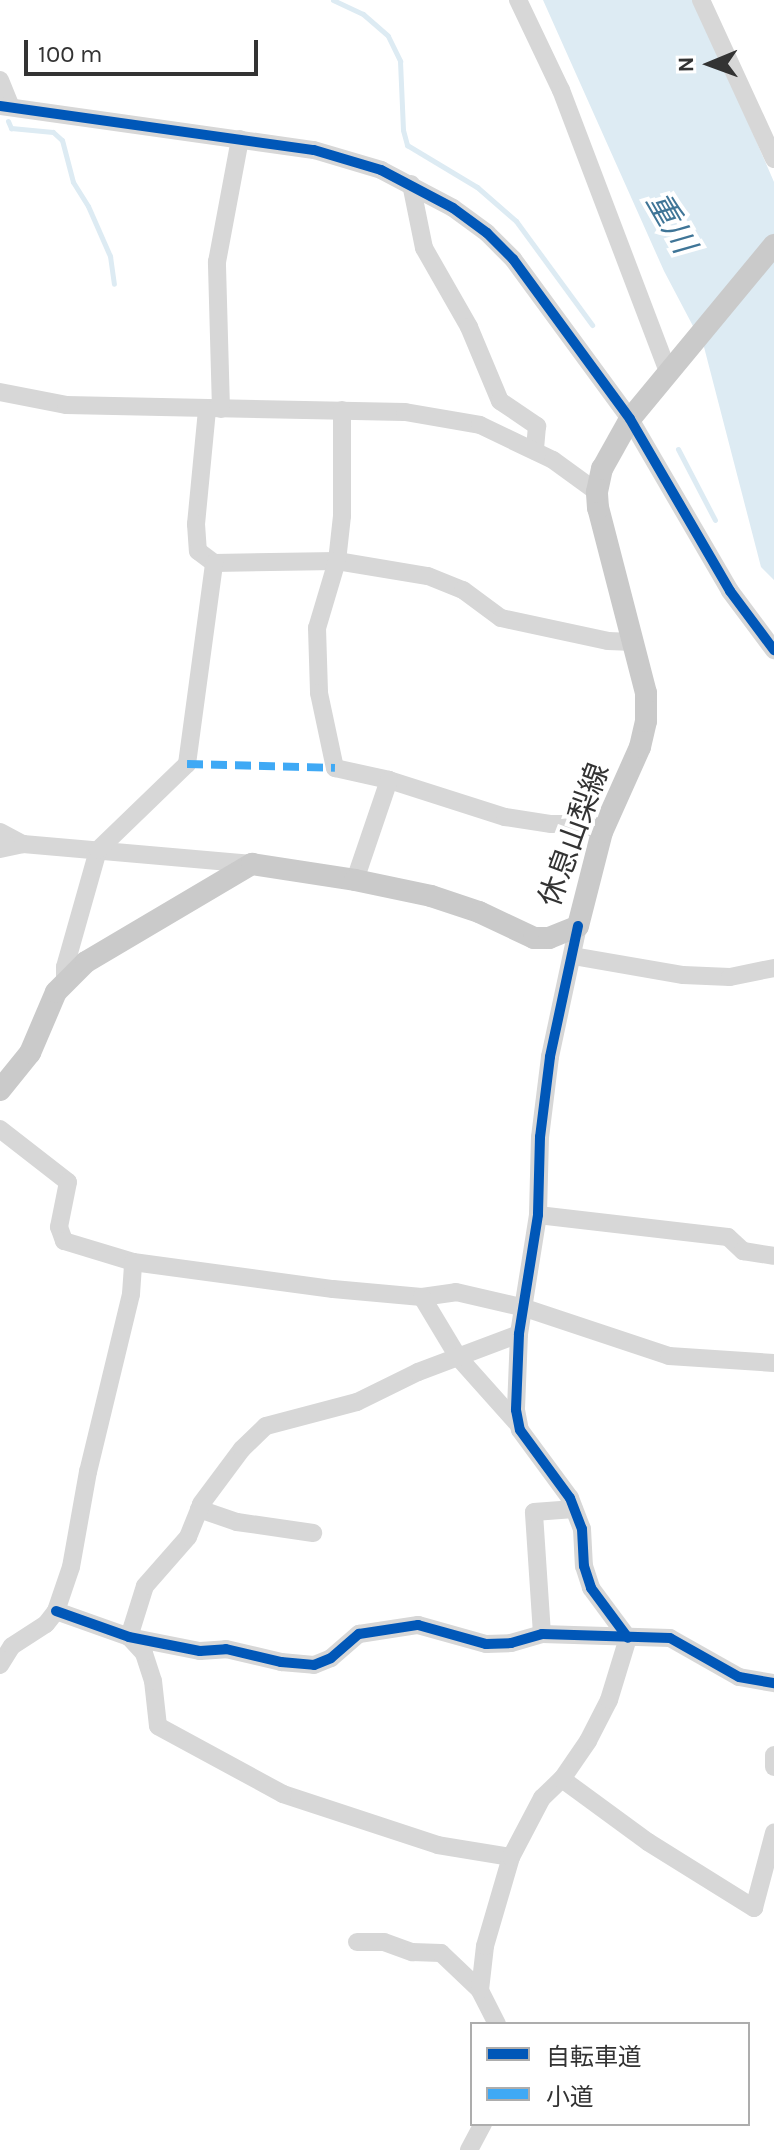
<!DOCTYPE html>
<meta charset="utf-8">
<style>
body{margin:0}
#map{position:relative;width:774px;height:2150px;overflow:hidden;background:#fff;font-family:Karla,"Noto Sans JP",sans-serif}
div>[style]{position:absolute}
[style*='--x']{left:calc(var(--x)*1px);top:calc(var(--y)*1px);width:calc(var(--w)*1px);rotate:calc(var(--a)*1deg)}
.water>*{inset:0;background:#ddebf3}
.stream>*{height:5px;margin:-2.5px;padding:0 2.5px;transform-origin:2.5px;border-radius:2.5px;background:#ddebf3}
.minor>*{height:18px;margin:-9px;padding:0 9px;transform-origin:9px;border-radius:9px;background:#d7d7d7}
.major>*{height:22px;margin:-11px;padding:0 11px;transform-origin:11px;border-radius:11px;background:#cacaca}
.quiet>*{height:8px;margin-top:-4px;transform-origin:0;background:repeating-linear-gradient(90deg,#3fa9f5 0 16px,transparent 0 24px)}
.cycleway>*{height:10px;margin:-5px;padding:0 5px;transform-origin:5px;border-radius:5px;background:#0057b8}
span{translate:-50% -50%;white-space:nowrap;text-align:center;line-height:1.15;-webkit-text-stroke:8px #fff;paint-order:stroke}
.street-label{font-size:30px;color:#333}
.water-label{font-size:32px;color:#3f7597;font-style:italic}
.legend{position:absolute;left:470px;top:2022px;width:280px;height:104px;box-sizing:border-box;background:#fff;border:2px solid #adadad;margin:0;padding:10px 14px;list-style:none;font-size:24px;color:#333}
.legend li{display:flex;align-items:center;gap:16px;height:40px}
.legend b{width:40px;border:2px solid #adadad}
.north{position:absolute;left:670px;top:24px;width:80px;height:80px;-webkit-text-stroke:6px #fff;paint-order:stroke;rotate:269deg;font-size:22px;font-weight:700;line-height:32px;text-align:center;color:#333}
.north::after{content:'';display:block;margin:auto;width:28px;height:36px;background:#333;clip-path:polygon(50% 0,100% 100%,50% 72%,0 100%)}
.scale{position:absolute;left:24px;top:40px;width:234px;height:36px;box-sizing:border-box;border:4px solid #333;border-top:0;padding-left:10px;font-size:24px;line-height:28px;white-space:nowrap;color:#333;-webkit-text-stroke:6px #fff;paint-order:stroke}
</style>
<div id="map">
<div class="water">
<div style="clip-path:polygon(543px 0,695px 0,774px 182px,774px 580px,761px 567px,704px 347px,664px 271px)"></div>
</div>
<div class="stream">
<div style="--x:333;--y:0;--w:33;--a:25"></div>
<div style="--x:363;--y:14;--w:33;--a:41"></div>
<div style="--x:388;--y:36;--w:28;--a:64"></div>
<div style="--x:400;--y:61;--w:69;--a:87.5"></div>
<div style="--x:403;--y:130;--w:16;--a:75"></div>
<div style="--x:407;--y:145;--w:82;--a:31"></div>
<div style="--x:477;--y:187;--w:52;--a:41.1"></div>
<div style="--x:516;--y:221;--w:129;--a:53.8"></div>
<div style="--x:8;--y:121;--w:8;--a:67"></div>
<div style="--x:11;--y:128;--w:42;--a:5.4"></div>
<div style="--x:53;--y:132;--w:12;--a:42"></div>
<div style="--x:62;--y:140;--w:43;--a:75.3"></div>
<div style="--x:73;--y:182;--w:28;--a:58"></div>
<div style="--x:88;--y:206;--w:55;--a:66.3"></div>
<div style="--x:110;--y:256;--w:28;--a:82"></div>
<div style="--x:678;--y:449;--w:80;--a:62.5"></div>
</div>
<div class="minor">
<div style="--x:518;--y:0;--w:100;--a:64.5"></div>
<div style="--x:561;--y:90;--w:301;--a:69.2"></div>
<div style="--x:701;--y:0;--w:175;--a:65.3"></div>
<div style="--x:0;--y:80;--w:29;--a:68"></div>
<div style="--x:0;--y:106;--w:317;--a:8"></div>
<div style="--x:314;--y:150;--w:70;--a:16.6"></div>
<div style="--x:381;--y:170;--w:81;--a:27.8"></div>
<div style="--x:453;--y:208;--w:42;--a:36.3"></div>
<div style="--x:487;--y:233;--w:37;--a:45"></div>
<div style="--x:513;--y:259;--w:198;--a:53.8"></div>
<div style="--x:630;--y:419;--w:199;--a:59.8"></div>
<div style="--x:730;--y:591;--w:74;--a:53.3"></div>
<div style="--x:411;--y:184;--w:65;--a:78.5"></div>
<div style="--x:424;--y:248;--w:91;--a:60.3"></div>
<div style="--x:469;--y:327;--w:80;--a:67.3"></div>
<div style="--x:500;--y:401;--w:45;--a:34"></div>
<div style="--x:537;--y:426;--w:25;--a:95"></div>
<div style="--x:0;--y:392;--w:67;--a:11.1"></div>
<div style="--x:66;--y:405;--w:339;--a:1.2"></div>
<div style="--x:405;--y:412;--w:76;--a:9.8"></div>
<div style="--x:480;--y:425;--w:81;--a:25.6"></div>
<div style="--x:553;--y:460;--w:54;--a:36"></div>
<div style="--x:221;--y:409;--w:147;--a:-91.6"></div>
<div style="--x:217;--y:262;--w:125;--a:-79.4"></div>
<div style="--x:207;--y:410;--w:115;--a:95.5"></div>
<div style="--x:196;--y:524;--w:27;--a:86"></div>
<div style="--x:198;--y:551;--w:20;--a:37"></div>
<div style="--x:214;--y:563;--w:123;--a:-0.9"></div>
<div style="--x:337;--y:561;--w:92;--a:9.4"></div>
<div style="--x:428;--y:576;--w:38;--a:22"></div>
<div style="--x:463;--y:590;--w:47;--a:36.4"></div>
<div style="--x:501;--y:618;--w:109;--a:12.1"></div>
<div style="--x:608;--y:641;--w:26;--a:2"></div>
<div style="--x:342;--y:410;--w:106;--a:90"></div>
<div style="--x:342;--y:516;--w:45;--a:96.3"></div>
<div style="--x:337;--y:561;--w:70;--a:106.6"></div>
<div style="--x:317;--y:628;--w:65;--a:88.2"></div>
<div style="--x:319;--y:693;--w:77;--a:78"></div>
<div style="--x:335;--y:768;--w:55;--a:12.5"></div>
<div style="--x:389;--y:780;--w:122;--a:17.7"></div>
<div style="--x:505;--y:817;--w:47;--a:8.7"></div>
<div style="--x:551;--y:824;--w:34;--a:0"></div>
<div style="--x:585;--y:824;--w:19;--a:25"></div>
<div style="--x:0;--y:832;--w:26;--a:28"></div>
<div style="--x:0;--y:849;--w:24;--a:-12"></div>
<div style="--x:23;--y:844;--w:230;--a:5"></div>
<div style="--x:355;--y:880;--w:106;--a:-71.2"></div>
<div style="--x:578;--y:926;--w:134;--a:102.1"></div>
<div style="--x:550;--y:1057;--w:81;--a:97.1"></div>
<div style="--x:540;--y:1137;--w:78;--a:91.5"></div>
<div style="--x:538;--y:1215;--w:121;--a:99.1"></div>
<div style="--x:519;--y:1334;--w:76;--a:92.3"></div>
<div style="--x:516;--y:1410;--w:20;--a:79"></div>
<div style="--x:520;--y:1430;--w:84;--a:53.7"></div>
<div style="--x:570;--y:1498;--w:33;--a:69"></div>
<div style="--x:582;--y:1529;--w:37;--a:87"></div>
<div style="--x:584;--y:1566;--w:23;--a:72"></div>
<div style="--x:591;--y:1588;--w:62;--a:53.5"></div>
<div style="--x:573;--y:956;--w:112;--a:9.8"></div>
<div style="--x:683;--y:975;--w:47;--a:2.4"></div>
<div style="--x:730;--y:977;--w:45;--a:-11.6"></div>
<div style="--x:65;--y:982;--w:15;--a:-90"></div>
<div style="--x:65;--y:967;--w:122;--a:-74.2"></div>
<div style="--x:98;--y:850;--w:124;--a:-44"></div>
<div style="--x:187;--y:764;--w:203;--a:-82.3"></div>
<div style="--x:0;--y:1129;--w:86;--a:37.9"></div>
<div style="--x:68;--y:1182;--w:46;--a:101.3"></div>
<div style="--x:59;--y:1227;--w:15;--a:70"></div>
<div style="--x:64;--y:1241;--w:72;--a:16.9"></div>
<div style="--x:133;--y:1262;--w:202;--a:7.7"></div>
<div style="--x:333;--y:1289;--w:89;--a:5.1"></div>
<div style="--x:422;--y:1297;--w:34;--a:-8"></div>
<div style="--x:456;--y:1292;--w:71;--a:13.1"></div>
<div style="--x:525;--y:1308;--w:152;--a:18.4"></div>
<div style="--x:669;--y:1356;--w:105;--a:3.8"></div>
<div style="--x:538;--y:1215;--w:191;--a:6.6"></div>
<div style="--x:728;--y:1237;--w:21;--a:43"></div>
<div style="--x:743;--y:1251;--w:31;--a:9"></div>
<div style="--x:422;--y:1297;--w:70;--a:59"></div>
<div style="--x:458;--y:1357;--w:90;--a:48.2"></div>
<div style="--x:199;--y:1509;--w:40;--a:18.9"></div>
<div style="--x:237;--y:1522;--w:77;--a:8.2"></div>
<div style="--x:56;--y:1611;--w:77;--a:19.6"></div>
<div style="--x:129;--y:1637;--w:72;--a:11.2"></div>
<div style="--x:200;--y:1651;--w:26;--a:-4"></div>
<div style="--x:226;--y:1649;--w:57;--a:13.3"></div>
<div style="--x:281;--y:1662;--w:33;--a:5"></div>
<div style="--x:314;--y:1665;--w:18;--a:-22"></div>
<div style="--x:331;--y:1658;--w:37;--a:-41"></div>
<div style="--x:359;--y:1634;--w:60;--a:-8.7"></div>
<div style="--x:418;--y:1625;--w:71;--a:15.6"></div>
<div style="--x:486;--y:1644;--w:25;--a:-2"></div>
<div style="--x:511;--y:1643;--w:32;--a:-16"></div>
<div style="--x:542;--y:1634;--w:128;--a:1.8"></div>
<div style="--x:670;--y:1638;--w:79;--a:29.5"></div>
<div style="--x:739;--y:1677;--w:36;--a:10"></div>
<div style="--x:542;--y:1634;--w:122;--a:-93.8"></div>
<div style="--x:534;--y:1512;--w:40;--a:-4.3"></div>
<div style="--x:0;--y:1665;--w:22;--a:-58"></div>
<div style="--x:12;--y:1646;--w:40;--a:-32.9"></div>
<div style="--x:46;--y:1624;--w:16;--a:-52"></div>
<div style="--x:56;--y:1611;--w:46;--a:-71.2"></div>
<div style="--x:71;--y:1567;--w:97;--a:-79.9"></div>
<div style="--x:88;--y:1472;--w:183;--a:-76.4"></div>
<div style="--x:131;--y:1294;--w:32;--a:-86"></div>
<div style="--x:774;--y:1755;--w:12;--a:90"></div>
<div style="--x:562;--y:1779;--w:107;--a:36.2"></div>
<div style="--x:648;--y:1842;--w:125;--a:31.9"></div>
<div style="--x:754;--y:1908;--w:78;--a:-75.1"></div>
<div style="--x:511;--y:1857;--w:74;--a:-170.7"></div>
<div style="--x:438;--y:1845;--w:163;--a:-161.8"></div>
<div style="--x:283;--y:1794;--w:142;--a:-151.5"></div>
<div style="--x:158;--y:1726;--w:45;--a:-96.3"></div>
<div style="--x:153;--y:1681;--w:29;--a:-108"></div>
<div style="--x:144;--y:1653;--w:22;--a:-133"></div>
<div style="--x:129;--y:1637;--w:53;--a:-72.6"></div>
<div style="--x:145;--y:1586;--w:65;--a:-48.7"></div>
<div style="--x:188;--y:1537;--w:35;--a:-68"></div>
<div style="--x:201;--y:1504;--w:69;--a:-53.3"></div>
<div style="--x:242;--y:1449;--w:33;--a:-44"></div>
<div style="--x:266;--y:1426;--w:94;--a:-14.8"></div>
<div style="--x:357;--y:1402;--w:68;--a:-26.2"></div>
<div style="--x:418;--y:1372;--w:108;--a:-20.6"></div>
<div style="--x:357;--y:1942;--w:27;--a:0"></div>
<div style="--x:384;--y:1942;--w:30;--a:20"></div>
<div style="--x:412;--y:1952;--w:29;--a:2"></div>
<div style="--x:441;--y:1953;--w:54;--a:43.5"></div>
<div style="--x:497;--y:2024;--w:38;--a:-117"></div>
<div style="--x:480;--y:1990;--w:44;--a:-83.5"></div>
<div style="--x:485;--y:1946;--w:93;--a:-73.7"></div>
<div style="--x:511;--y:1857;--w:67;--a:-62.3"></div>
<div style="--x:542;--y:1798;--w:28;--a:-44"></div>
<div style="--x:562;--y:1779;--w:46;--a:-55.6"></div>
<div style="--x:588;--y:1741;--w:46;--a:-62.9"></div>
<div style="--x:609;--y:1700;--w:65;--a:-73"></div>
<div style="--x:469;--y:2150;--w:30;--a:-62"></div>
</div>
<div class="major">
<div style="--x:0;--y:1090;--w:48;--a:-51"></div>
<div style="--x:30;--y:1053;--w:66;--a:-66.9"></div>
<div style="--x:56;--y:992;--w:42;--a:-45"></div>
<div style="--x:86;--y:962;--w:193;--a:-30.6"></div>
<div style="--x:252;--y:864;--w:104;--a:8.8"></div>
<div style="--x:355;--y:880;--w:78;--a:11.9"></div>
<div style="--x:431;--y:896;--w:51;--a:18.4"></div>
<div style="--x:479;--y:912;--w:61;--a:25.3"></div>
<div style="--x:534;--y:938;--w:15;--a:0"></div>
<div style="--x:549;--y:938;--w:31;--a:-22"></div>
<div style="--x:578;--y:926;--w:97;--a:-75.7"></div>
<div style="--x:602;--y:832;--w:93;--a:-65.9"></div>
<div style="--x:640;--y:747;--w:27;--a:-77"></div>
<div style="--x:646;--y:721;--w:28;--a:-90"></div>
<div style="--x:646;--y:693;--w:191;--a:-104.5"></div>
<div style="--x:598;--y:508;--w:16;--a:-94"></div>
<div style="--x:597;--y:492;--w:24;--a:-78"></div>
<div style="--x:602;--y:469;--w:57;--a:-60.8"></div>
<div style="--x:630;--y:419;--w:226;--a:-50.4"></div>
</div>
<div class="quiet">
<div style="--x:187;--y:764;--w:148;--a:1.5"></div>
</div>
<div class="cycleway">
<div style="--x:0;--y:106;--w:317;--a:8"></div>
<div style="--x:314;--y:150;--w:70;--a:16.6"></div>
<div style="--x:381;--y:170;--w:81;--a:27.8"></div>
<div style="--x:453;--y:208;--w:42;--a:36.3"></div>
<div style="--x:487;--y:233;--w:37;--a:45"></div>
<div style="--x:513;--y:259;--w:198;--a:53.8"></div>
<div style="--x:630;--y:419;--w:199;--a:59.8"></div>
<div style="--x:730;--y:591;--w:74;--a:53.3"></div>
<div style="--x:578;--y:926;--w:134;--a:102.1"></div>
<div style="--x:550;--y:1057;--w:81;--a:97.1"></div>
<div style="--x:540;--y:1137;--w:78;--a:91.5"></div>
<div style="--x:538;--y:1215;--w:121;--a:99.1"></div>
<div style="--x:519;--y:1334;--w:76;--a:92.3"></div>
<div style="--x:516;--y:1410;--w:20;--a:79"></div>
<div style="--x:520;--y:1430;--w:84;--a:53.7"></div>
<div style="--x:570;--y:1498;--w:33;--a:69"></div>
<div style="--x:582;--y:1529;--w:37;--a:87"></div>
<div style="--x:584;--y:1566;--w:23;--a:72"></div>
<div style="--x:591;--y:1588;--w:62;--a:53.5"></div>
<div style="--x:56;--y:1611;--w:77;--a:19.6"></div>
<div style="--x:129;--y:1637;--w:72;--a:11.2"></div>
<div style="--x:200;--y:1651;--w:26;--a:-4"></div>
<div style="--x:226;--y:1649;--w:57;--a:13.3"></div>
<div style="--x:281;--y:1662;--w:33;--a:5"></div>
<div style="--x:314;--y:1665;--w:18;--a:-22"></div>
<div style="--x:331;--y:1658;--w:37;--a:-41"></div>
<div style="--x:359;--y:1634;--w:60;--a:-8.7"></div>
<div style="--x:418;--y:1625;--w:71;--a:15.6"></div>
<div style="--x:486;--y:1644;--w:25;--a:-2"></div>
<div style="--x:511;--y:1643;--w:32;--a:-16"></div>
<div style="--x:542;--y:1634;--w:128;--a:1.8"></div>
<div style="--x:670;--y:1638;--w:79;--a:29.5"></div>
<div style="--x:739;--y:1677;--w:36;--a:10"></div>
</div>
<div class="street-label">
<span style="left:574px;top:835px;rotate:-70deg">休息山梨線</span>
</div>
<div class="water-label">
<span style="left:670px;top:223px;rotate:60deg">重川</span>
</div>
<ul class="legend">
<li><b style="height:10px;background:#0057b8"></b>自転車道</li>
<li><b style="height:10px;background:#3fa9f5"></b>小道</li>
</ul>
<div class="north">N</div>
<div class="scale">100 m</div>
</div>
